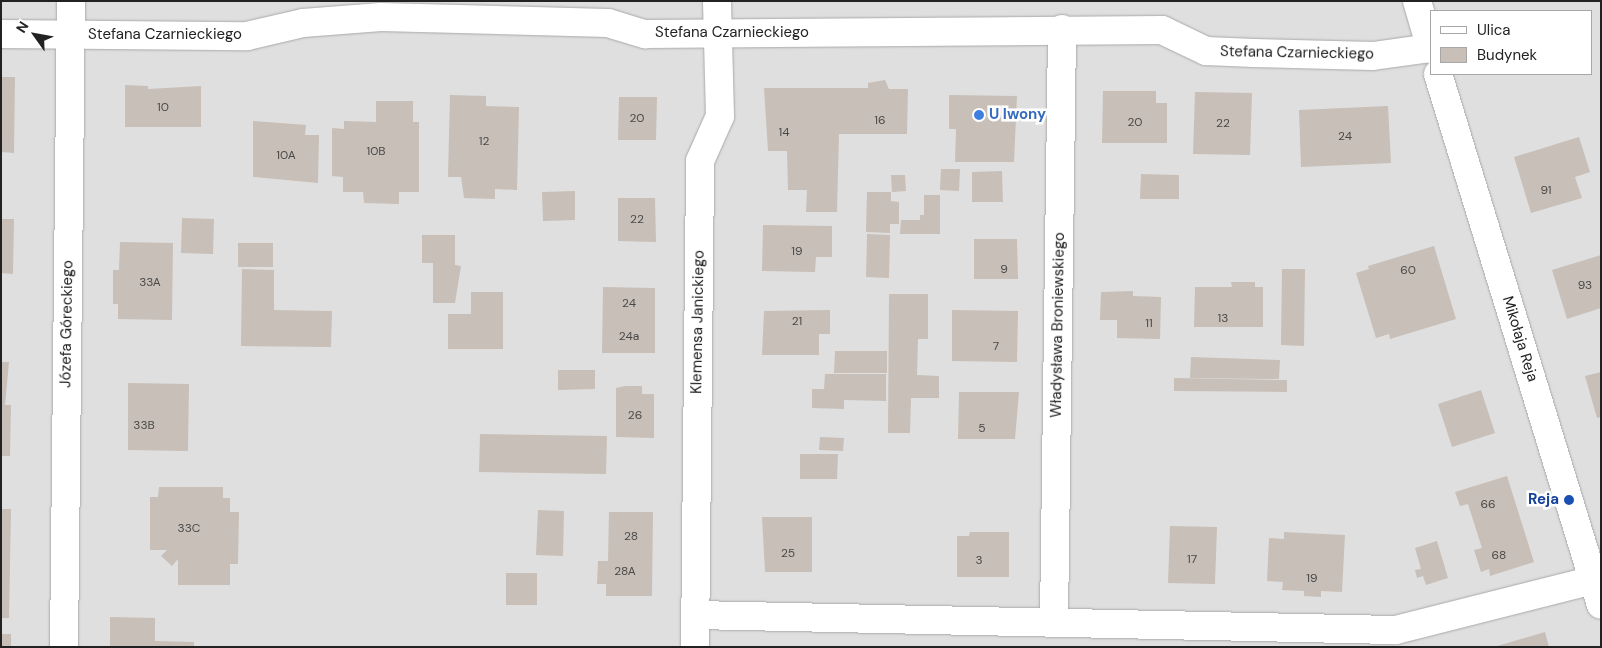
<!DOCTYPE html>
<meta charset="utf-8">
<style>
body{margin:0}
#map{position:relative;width:1602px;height:648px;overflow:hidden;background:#f2efe9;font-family:"DM Sans",sans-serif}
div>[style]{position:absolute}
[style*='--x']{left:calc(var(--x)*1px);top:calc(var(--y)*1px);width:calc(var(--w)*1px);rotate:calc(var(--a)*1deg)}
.residential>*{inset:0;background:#e0dfdf}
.building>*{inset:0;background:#c7bfb8}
.roads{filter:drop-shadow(0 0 1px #a9a9a9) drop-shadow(0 0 1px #a9a9a9)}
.minor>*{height:28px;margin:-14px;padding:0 14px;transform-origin:14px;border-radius:14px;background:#fff}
.dots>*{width:14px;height:14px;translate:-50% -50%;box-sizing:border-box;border:2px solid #fff;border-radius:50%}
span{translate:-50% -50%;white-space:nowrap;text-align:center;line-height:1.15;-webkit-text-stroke:5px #fff;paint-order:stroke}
.number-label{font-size:12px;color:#4b4948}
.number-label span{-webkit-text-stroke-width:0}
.street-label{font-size:15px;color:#222}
.shop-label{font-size:15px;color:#366cbe;font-weight:700}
.left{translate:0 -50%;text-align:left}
.transit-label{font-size:15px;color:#164399;font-weight:700}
.right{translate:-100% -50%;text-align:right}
.frame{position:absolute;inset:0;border:2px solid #222;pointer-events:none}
.legend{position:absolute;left:1430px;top:10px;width:162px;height:65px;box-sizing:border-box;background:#fff;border:1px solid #a7a7a7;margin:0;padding:6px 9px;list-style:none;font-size:15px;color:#222}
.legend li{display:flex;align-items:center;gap:10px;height:25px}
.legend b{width:25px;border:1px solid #a7a7a7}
.north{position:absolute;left:10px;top:10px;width:50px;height:50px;-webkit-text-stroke:4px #fff;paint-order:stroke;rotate:302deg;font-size:14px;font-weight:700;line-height:20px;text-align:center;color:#222}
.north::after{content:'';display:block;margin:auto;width:18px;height:22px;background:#222;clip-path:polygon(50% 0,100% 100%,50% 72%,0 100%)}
</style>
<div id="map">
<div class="residential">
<div style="clip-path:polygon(evenodd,1px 1px,1601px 1px,1601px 647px,1px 647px,1px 1px,1431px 11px,1591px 11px,1591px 74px,1431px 74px,1431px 11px)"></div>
</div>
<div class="building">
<div style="clip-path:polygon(1px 77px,15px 77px,14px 153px,1px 152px)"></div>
<div style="clip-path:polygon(885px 80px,889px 89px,908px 89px,907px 134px,839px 134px,837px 212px,806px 212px,807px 190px,788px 190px,787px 151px,768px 151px,764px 88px,868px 88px,868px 83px)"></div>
<div style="clip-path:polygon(125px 85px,148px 86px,148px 89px,201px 86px,201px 127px,125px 127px)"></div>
<div style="clip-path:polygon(1103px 91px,1156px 91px,1156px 103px,1167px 103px,1167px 143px,1102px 143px)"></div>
<div style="clip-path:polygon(1195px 92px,1252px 93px,1250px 155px,1193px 154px)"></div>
<div style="clip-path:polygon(450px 95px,486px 96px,486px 106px,519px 107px,517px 190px,495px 189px,495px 199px,464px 198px,461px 177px,448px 177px)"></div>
<div style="clip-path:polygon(949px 95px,1017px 96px,1014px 162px,955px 162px,956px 129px,949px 129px)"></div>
<div style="clip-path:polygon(619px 97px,657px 97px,656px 140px,618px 140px)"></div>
<div style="clip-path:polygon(376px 101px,413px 101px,413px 122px,419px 122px,419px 192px,399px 192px,399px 204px,364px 203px,363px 192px,343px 192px,343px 177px,332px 176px,332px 128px,344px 129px,344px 121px,376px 122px)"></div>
<div style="clip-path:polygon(1388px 106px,1391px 163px,1301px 167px,1299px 110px)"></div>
<div style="clip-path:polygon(253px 121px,306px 125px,305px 135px,319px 135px,318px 183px,253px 177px)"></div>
<div style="clip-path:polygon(1579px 137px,1590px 172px,1575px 177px,1582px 198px,1531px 213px,1514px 157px)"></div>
<div style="clip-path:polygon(941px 169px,960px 169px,959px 191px,940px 190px)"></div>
<div style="clip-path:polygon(1002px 171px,1003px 202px,972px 202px,972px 172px)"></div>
<div style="clip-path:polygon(1141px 174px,1179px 175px,1179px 199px,1140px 199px)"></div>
<div style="clip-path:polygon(891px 175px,905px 175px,906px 191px,892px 192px)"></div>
<div style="clip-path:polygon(575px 191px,575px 220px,543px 221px,542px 192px)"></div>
<div style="clip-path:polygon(867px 192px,891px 192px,891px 201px,899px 202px,899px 224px,890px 224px,890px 233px,866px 232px)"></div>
<div style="clip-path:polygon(924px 195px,940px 195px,940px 234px,900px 234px,901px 220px,920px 220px,920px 215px,924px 215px)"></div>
<div style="clip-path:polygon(618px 198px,655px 198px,656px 242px,618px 241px)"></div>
<div style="clip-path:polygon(182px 218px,214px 219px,213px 254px,181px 253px)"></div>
<div style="clip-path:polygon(1px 219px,14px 219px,13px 274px,1px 273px)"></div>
<div style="clip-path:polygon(763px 225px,832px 226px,832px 257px,816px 257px,815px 272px,762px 271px)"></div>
<div style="clip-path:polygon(867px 234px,890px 235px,889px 278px,866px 277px)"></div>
<div style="clip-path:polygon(422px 235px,455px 235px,455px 265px,461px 266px,455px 303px,433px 303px,433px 263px,422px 263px)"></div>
<div style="clip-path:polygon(974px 239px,1017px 239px,1018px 279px,974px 279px)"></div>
<div style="clip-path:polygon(120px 242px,173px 243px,172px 320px,118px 319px,118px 304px,113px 304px,113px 270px,119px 270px)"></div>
<div style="clip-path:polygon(238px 243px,273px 243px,273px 267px,238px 267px)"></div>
<div style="clip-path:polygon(1434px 246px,1456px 319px,1390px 339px,1389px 334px,1376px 338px,1356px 273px,1369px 269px,1368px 266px)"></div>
<div style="clip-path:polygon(1601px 255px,1601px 308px,1567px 319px,1552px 270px)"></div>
<div style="clip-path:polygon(242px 269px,274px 270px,274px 310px,332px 311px,331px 347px,241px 346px)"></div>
<div style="clip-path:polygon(1282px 269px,1305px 269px,1304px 346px,1281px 345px)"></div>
<div style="clip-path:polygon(1231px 282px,1255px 282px,1255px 287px,1263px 287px,1263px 327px,1194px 327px,1195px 287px,1232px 287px)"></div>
<div style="clip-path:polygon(603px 287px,655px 288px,655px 353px,602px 353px)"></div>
<div style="clip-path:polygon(1133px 291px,1133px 296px,1161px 297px,1160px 339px,1117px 338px,1117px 320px,1100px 320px,1101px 292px)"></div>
<div style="clip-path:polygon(471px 292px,503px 292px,503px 349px,448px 349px,448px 314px,471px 314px)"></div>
<div style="clip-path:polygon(889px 294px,928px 294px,928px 339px,918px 339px,917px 375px,939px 376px,939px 398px,911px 398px,910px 433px,888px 433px)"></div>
<div style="clip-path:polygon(830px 310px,830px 334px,819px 334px,819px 355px,762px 355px,764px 311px)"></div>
<div style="clip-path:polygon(952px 310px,1018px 311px,1017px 362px,952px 361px)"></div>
<div style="clip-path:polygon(835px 351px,887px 351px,887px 373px,834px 373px)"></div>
<div style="clip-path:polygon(1191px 357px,1280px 360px,1279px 379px,1190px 378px)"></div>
<div style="clip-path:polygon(1px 362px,9px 362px,5px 405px,11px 405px,10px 456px,1px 456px)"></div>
<div style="clip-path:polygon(558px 370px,595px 370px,595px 389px,558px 390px)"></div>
<div style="clip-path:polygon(1601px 372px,1601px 417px,1597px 418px,1585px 376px)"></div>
<div style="clip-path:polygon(825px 374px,886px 374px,886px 401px,844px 400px,844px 409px,812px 408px,812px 389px,824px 389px)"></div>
<div style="clip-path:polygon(1174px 378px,1287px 380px,1287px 392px,1174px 391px)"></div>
<div style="clip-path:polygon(128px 383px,189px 384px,188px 451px,128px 450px)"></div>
<div style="clip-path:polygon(625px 386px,642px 386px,642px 394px,654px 394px,654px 438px,616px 437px,616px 388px)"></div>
<div style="clip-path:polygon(1481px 390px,1495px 433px,1452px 447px,1438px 404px)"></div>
<div style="clip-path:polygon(959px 392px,1019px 392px,1015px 439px,958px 439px)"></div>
<div style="clip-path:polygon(480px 434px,607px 436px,606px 474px,479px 472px)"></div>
<div style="clip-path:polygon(820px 437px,844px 438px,843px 451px,819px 450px)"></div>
<div style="clip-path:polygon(800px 454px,838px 454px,837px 479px,800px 479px)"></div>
<div style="clip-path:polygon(1507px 476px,1534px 562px,1490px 576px,1489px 569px,1481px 572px,1474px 550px,1482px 548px,1468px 504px,1460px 506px,1455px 492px)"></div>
<div style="clip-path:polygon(159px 487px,223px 487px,223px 498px,230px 498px,230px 512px,239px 512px,238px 564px,230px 564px,230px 585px,178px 585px,178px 559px,172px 566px,161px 556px,167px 550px,150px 550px,150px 497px,158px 497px)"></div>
<div style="clip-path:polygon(1px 509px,11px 509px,9px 618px,1px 618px)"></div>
<div style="clip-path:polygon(538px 510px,564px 511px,563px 556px,536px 555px)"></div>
<div style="clip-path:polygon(609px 512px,653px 512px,652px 596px,606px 596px,606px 584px,597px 584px,598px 561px,608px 561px)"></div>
<div style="clip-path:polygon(762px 517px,812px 517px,812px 572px,765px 572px)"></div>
<div style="clip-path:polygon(1170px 526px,1217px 527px,1215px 584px,1168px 583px)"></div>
<div style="clip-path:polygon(970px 532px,1009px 532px,1009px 577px,957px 577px,957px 536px,969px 536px)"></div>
<div style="clip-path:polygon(1284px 532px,1345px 535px,1342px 592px,1321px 591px,1321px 597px,1304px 596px,1304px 591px,1282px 590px,1283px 582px,1267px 581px,1269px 538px,1284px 539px)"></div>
<div style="clip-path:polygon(1437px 541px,1448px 578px,1426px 585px,1423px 576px,1417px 578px,1415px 570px,1421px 569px,1415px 548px)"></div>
<div style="clip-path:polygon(506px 573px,537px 573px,537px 605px,506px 605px)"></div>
<div style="clip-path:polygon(110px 617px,155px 618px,155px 641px,194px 642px,194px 647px,110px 647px)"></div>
<div style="clip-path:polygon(1545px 632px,1549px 647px,1497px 647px,1497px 646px)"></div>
<div style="clip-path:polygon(1px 634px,11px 634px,11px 647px,1px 647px)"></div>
</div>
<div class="roads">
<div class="minor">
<div style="--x:1417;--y:1;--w:50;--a:73.7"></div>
<div style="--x:1;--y:34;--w:246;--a:0.5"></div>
<div style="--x:247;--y:36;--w:57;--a:-13.1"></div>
<div style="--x:303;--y:23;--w:78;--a:-4.4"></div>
<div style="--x:381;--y:17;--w:227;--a:1.5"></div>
<div style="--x:608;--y:23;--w:39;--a:17"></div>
<div style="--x:645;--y:34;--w:517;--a:-0.44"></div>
<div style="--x:1162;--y:30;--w:49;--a:25.5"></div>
<div style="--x:1206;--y:51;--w:48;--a:2.4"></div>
<div style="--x:1254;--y:53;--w:119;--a:1.4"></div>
<div style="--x:1373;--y:56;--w:59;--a:-7.9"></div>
<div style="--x:1438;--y:74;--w:555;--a:72.94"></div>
<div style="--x:695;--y:615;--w:701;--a:1.23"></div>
<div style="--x:1396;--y:630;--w:203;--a:-14.2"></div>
<div style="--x:1054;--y:620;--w:591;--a:-89.22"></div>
<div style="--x:64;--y:647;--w:646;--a:-89.38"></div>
<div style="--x:695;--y:647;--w:486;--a:-89.4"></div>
<div style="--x:700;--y:161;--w:49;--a:-66"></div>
<div style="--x:720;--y:116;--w:115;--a:-91.5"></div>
</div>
</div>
<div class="dots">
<div style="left:979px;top:115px;background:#3f7fe0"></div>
<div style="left:1569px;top:500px;background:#1a4fb4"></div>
</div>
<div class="number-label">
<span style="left:163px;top:108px">10</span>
<span style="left:637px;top:119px">20</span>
<span style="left:880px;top:121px">16</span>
<span style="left:1135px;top:123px">20</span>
<span style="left:1223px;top:124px">22</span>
<span style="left:784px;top:133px">14</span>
<span style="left:1345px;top:137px">24</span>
<span style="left:484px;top:142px">12</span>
<span style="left:376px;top:152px">10B</span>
<span style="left:286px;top:156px">10A</span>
<span style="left:1546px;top:191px">91</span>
<span style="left:637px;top:220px">22</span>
<span style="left:797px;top:252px">19</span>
<span style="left:1004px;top:270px">9</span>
<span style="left:1408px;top:271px">60</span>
<span style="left:150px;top:283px">33A</span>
<span style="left:1585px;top:286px">93</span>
<span style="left:629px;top:304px">24</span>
<span style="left:1223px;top:319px">13</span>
<span style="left:797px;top:322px">21</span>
<span style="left:1149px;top:324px">11</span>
<span style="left:629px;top:337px">24a</span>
<span style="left:996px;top:347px">7</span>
<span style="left:635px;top:416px">26</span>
<span style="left:144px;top:426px">33B</span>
<span style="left:982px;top:429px">5</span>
<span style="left:1488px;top:505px">66</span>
<span style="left:189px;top:529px">33C</span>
<span style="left:631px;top:537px">28</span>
<span style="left:788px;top:554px">25</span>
<span style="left:1499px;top:556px">68</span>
<span style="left:1192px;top:560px">17</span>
<span style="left:979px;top:561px">3</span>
<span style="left:625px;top:572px">28A</span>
<span style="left:1312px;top:579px">19</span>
</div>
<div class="street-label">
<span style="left:732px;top:33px">Stefana Czarnieckiego</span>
<span style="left:165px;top:35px">Stefana Czarnieckiego</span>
<span style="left:1297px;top:53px;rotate:1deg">Stefana Czarnieckiego</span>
<span style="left:698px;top:322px;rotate:-89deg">Klemensa Janickiego</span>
<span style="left:67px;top:324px;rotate:-89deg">Józefa Góreckiego</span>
<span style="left:1058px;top:325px;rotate:-89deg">Władysława Broniewskiego</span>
<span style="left:1520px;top:339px;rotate:73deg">Mikołaja Reja</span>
</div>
<div class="shop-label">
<span class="left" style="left:989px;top:115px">U Iwony</span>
</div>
<div class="transit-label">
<span class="right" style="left:1559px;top:500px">Reja</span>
</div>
<div class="frame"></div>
<ul class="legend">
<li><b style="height:6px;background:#fff"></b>Ulica</li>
<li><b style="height:14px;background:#c7bfb8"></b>Budynek</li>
</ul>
<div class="north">N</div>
</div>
